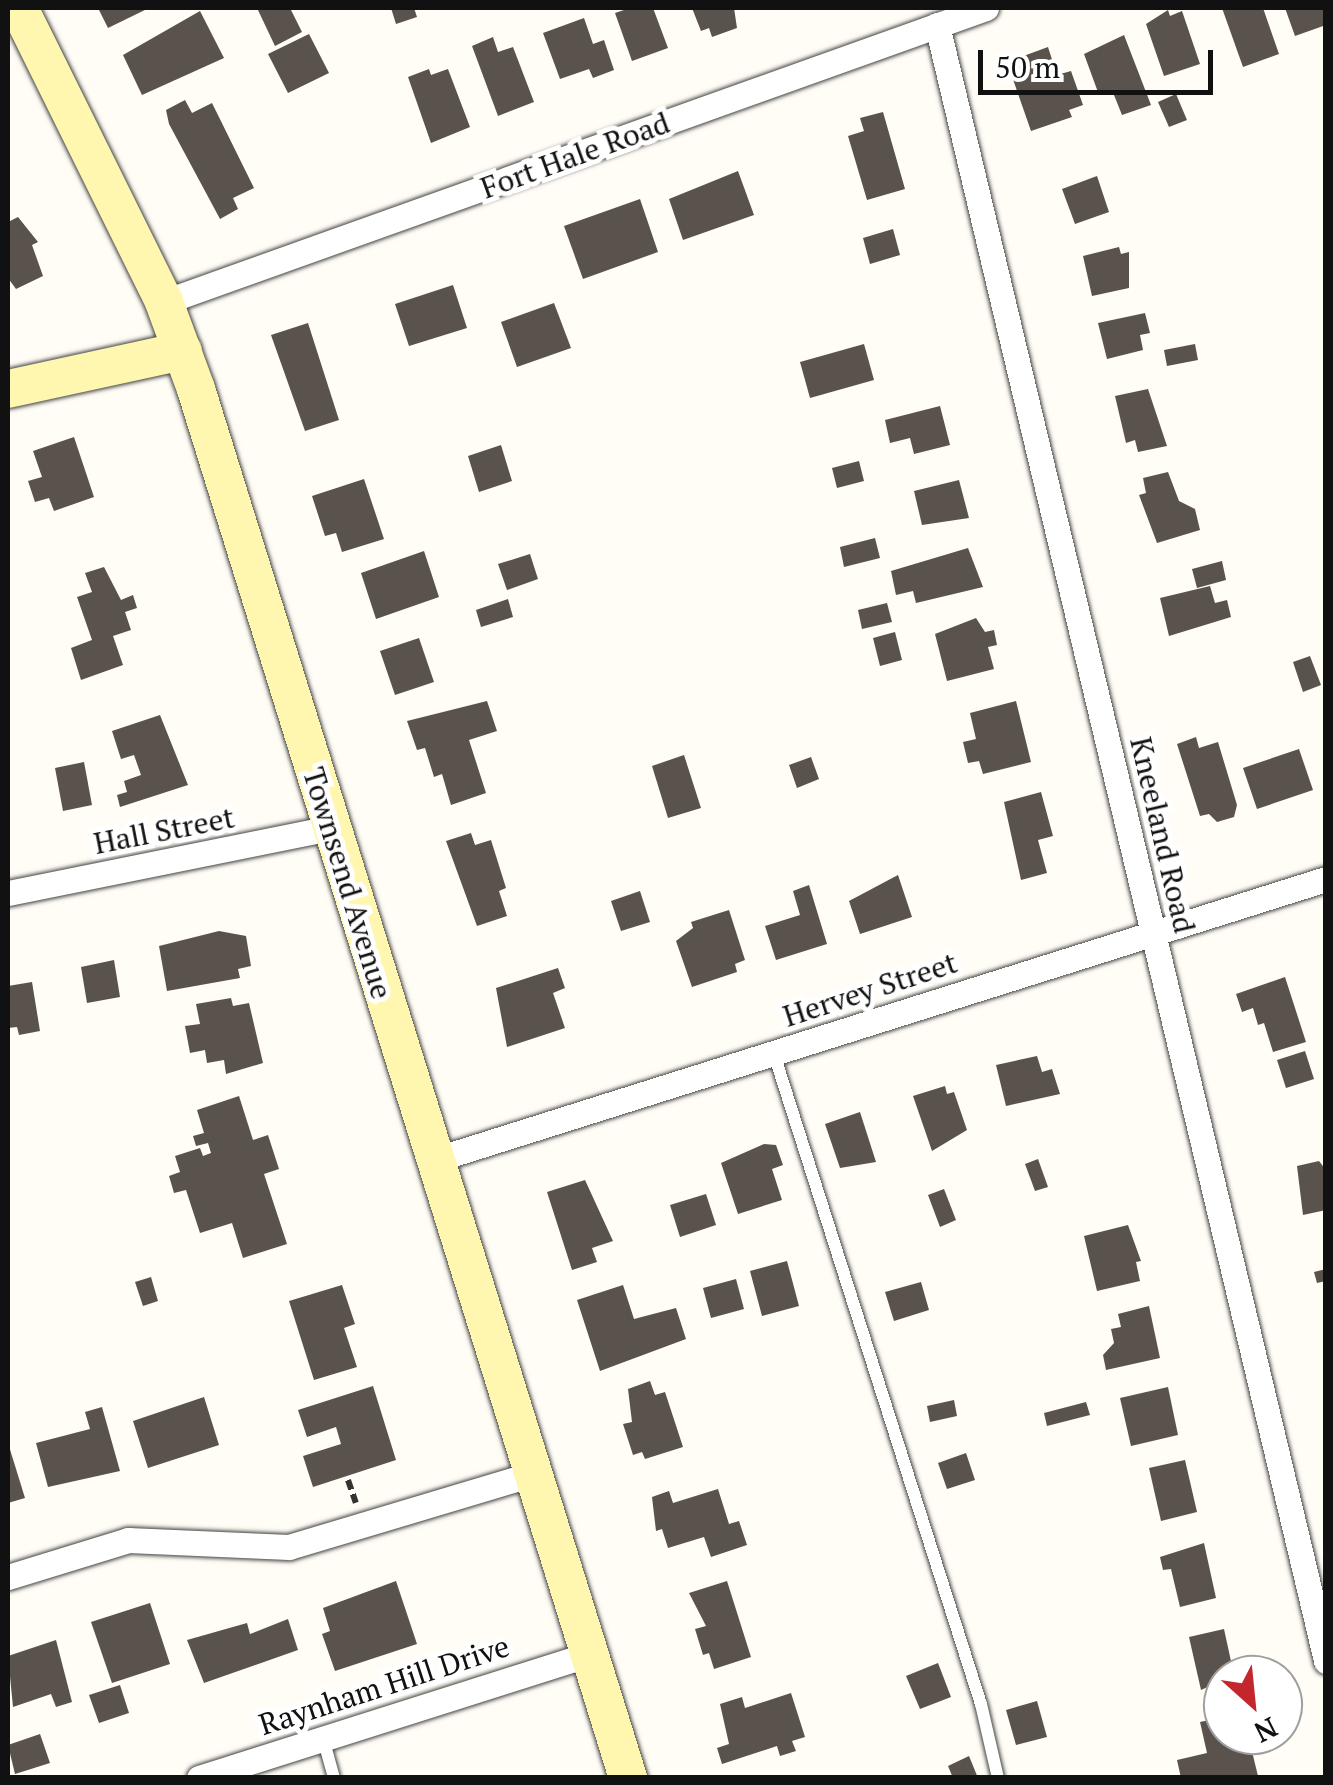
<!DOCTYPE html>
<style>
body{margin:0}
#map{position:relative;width:1333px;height:1785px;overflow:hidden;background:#fffdf5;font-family:"PT Serif",serif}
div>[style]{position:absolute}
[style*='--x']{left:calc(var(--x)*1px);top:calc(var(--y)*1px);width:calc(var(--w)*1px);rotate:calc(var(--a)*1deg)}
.building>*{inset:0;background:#5a524d}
.path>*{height:6px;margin-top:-3px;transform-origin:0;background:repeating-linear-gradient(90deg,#333 0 10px,transparent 0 15px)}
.roads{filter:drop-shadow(0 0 2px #444) drop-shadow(0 0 2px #444)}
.lane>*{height:12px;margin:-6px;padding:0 6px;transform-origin:6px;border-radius:6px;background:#fff}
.street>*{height:25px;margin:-12.5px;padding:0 12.5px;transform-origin:12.5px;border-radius:12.5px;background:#fff}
.secondary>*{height:38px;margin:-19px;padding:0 19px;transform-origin:19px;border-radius:19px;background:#fff6b0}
span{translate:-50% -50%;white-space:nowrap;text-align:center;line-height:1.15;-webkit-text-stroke:10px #fff;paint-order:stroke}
.street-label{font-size:30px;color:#111}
.frame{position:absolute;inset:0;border:10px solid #111;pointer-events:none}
.north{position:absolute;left:1203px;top:1655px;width:100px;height:100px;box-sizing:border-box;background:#fff;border:2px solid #a0a0a0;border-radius:50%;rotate:153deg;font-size:28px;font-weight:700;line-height:40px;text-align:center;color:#111}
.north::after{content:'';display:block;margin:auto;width:35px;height:45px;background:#c4262e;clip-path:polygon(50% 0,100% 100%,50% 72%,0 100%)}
.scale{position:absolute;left:978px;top:50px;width:235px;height:45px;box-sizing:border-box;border:5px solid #111;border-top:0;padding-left:12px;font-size:30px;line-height:35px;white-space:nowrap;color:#111;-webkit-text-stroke:8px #fff;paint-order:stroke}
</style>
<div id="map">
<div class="building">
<div style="clip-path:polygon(98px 8px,149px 8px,108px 28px)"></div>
<div style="clip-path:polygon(257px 8px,290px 8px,302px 32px,275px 46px)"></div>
<div style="clip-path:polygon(391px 8px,414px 8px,417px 17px,396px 24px)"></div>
<div style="clip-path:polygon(630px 8px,653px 8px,668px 48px,632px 61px,615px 13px)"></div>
<div style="clip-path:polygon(692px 8px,734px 8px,737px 28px,712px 37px,709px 28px,701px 31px)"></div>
<div style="clip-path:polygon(1222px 8px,1263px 8px,1279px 54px,1243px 67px)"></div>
<div style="clip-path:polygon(1285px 8px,1326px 8px,1326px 25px,1295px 36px)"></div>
<div style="clip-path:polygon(1168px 10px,1170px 16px,1182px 11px,1200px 64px,1164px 76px,1146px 24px)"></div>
<div style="clip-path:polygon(200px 11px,224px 58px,142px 95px,123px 55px)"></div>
<div style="clip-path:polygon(584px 18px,593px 44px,604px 40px,614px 70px,593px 78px,589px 69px,560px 79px,543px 33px)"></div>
<div style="clip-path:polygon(309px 34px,329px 73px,288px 93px,268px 54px)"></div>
<div style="clip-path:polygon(1124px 35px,1151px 105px,1122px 115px,1112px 90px,1099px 95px,1084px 54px)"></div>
<div style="clip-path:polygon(493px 37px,498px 52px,513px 47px,534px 102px,498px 116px,472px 46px)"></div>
<div style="clip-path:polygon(1048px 47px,1057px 75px,1071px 71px,1083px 105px,1069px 110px,1072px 117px,1031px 131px,1007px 62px)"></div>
<div style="clip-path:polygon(429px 69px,431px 75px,448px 69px,470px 127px,431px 143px,408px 77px)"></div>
<div style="clip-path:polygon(1176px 94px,1187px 120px,1169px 127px,1158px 102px)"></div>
<div style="clip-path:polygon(185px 100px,192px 113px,212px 103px,254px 188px,233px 198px,238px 209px,220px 219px,169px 124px,166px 110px)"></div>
<div style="clip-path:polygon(883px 112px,905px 189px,867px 200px,848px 136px,864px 131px,860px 118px)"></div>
<div style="clip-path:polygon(738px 171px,754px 215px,683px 240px,669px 199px)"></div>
<div style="clip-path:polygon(1097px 176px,1109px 212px,1075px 224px,1062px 189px)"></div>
<div style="clip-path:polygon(640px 199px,658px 252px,583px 279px,564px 226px)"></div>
<div style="clip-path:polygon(18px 217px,38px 242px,32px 245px,43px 276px,16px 289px,8px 278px,8px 222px)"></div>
<div style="clip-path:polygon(893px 229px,900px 255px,870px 264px,863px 238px)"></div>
<div style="clip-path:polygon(1119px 247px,1121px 254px,1129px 252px,1129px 288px,1092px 296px,1083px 256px)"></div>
<div style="clip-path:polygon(453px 285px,467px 328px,409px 346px,395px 304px)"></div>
<div style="clip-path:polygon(554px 303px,571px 348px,517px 367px,501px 322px)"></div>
<div style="clip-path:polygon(1145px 313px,1150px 333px,1140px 335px,1143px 350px,1107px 359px,1098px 323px)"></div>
<div style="clip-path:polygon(308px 323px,339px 420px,305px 431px,271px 335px)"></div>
<div style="clip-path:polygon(864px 344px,874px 380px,810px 398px,800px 362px)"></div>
<div style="clip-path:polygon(1195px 344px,1198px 360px,1167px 366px,1164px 350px)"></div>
<div style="clip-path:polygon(1148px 389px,1167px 446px,1138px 452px,1135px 440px,1126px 443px,1115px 396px)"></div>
<div style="clip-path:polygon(940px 406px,950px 445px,914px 454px,910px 438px,890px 443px,885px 420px)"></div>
<div style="clip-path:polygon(74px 437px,94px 497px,54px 511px,49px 498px,35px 502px,28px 481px,42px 477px,33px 451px)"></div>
<div style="clip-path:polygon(501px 445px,512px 481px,479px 492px,468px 456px)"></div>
<div style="clip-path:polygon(859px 461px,864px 481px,837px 488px,832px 468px)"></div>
<div style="clip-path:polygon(1168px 472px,1179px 501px,1195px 509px,1200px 530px,1157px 543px,1139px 495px,1146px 493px,1143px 478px)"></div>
<div style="clip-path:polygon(364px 479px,384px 539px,342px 552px,336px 533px,325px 536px,312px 496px)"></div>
<div style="clip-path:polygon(959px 480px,969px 518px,922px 525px,914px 491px)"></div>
<div style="clip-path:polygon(875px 538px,880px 558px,844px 567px,840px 547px)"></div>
<div style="clip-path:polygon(968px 548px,983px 587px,916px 603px,913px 591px,896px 595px,891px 571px)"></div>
<div style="clip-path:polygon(424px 551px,439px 597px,376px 619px,361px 573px)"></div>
<div style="clip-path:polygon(530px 554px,538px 579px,507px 590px,498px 564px)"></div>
<div style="clip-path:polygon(1222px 561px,1226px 580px,1197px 588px,1192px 569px)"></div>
<div style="clip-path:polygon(104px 567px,121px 600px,133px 595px,137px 608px,125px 612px,131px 630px,113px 636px,123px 665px,81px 680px,71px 648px,92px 640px,77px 597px,92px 592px,85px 573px)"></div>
<div style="clip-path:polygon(1210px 586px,1215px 603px,1227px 600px,1231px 617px,1169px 636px,1160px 598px)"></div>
<div style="clip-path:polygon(508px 599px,513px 617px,481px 627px,476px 610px)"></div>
<div style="clip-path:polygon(887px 603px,892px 622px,862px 629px,858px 610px)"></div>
<div style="clip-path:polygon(976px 618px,985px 632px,994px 630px,997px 645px,988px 647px,994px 669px,947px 681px,935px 634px)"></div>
<div style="clip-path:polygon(895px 632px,902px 660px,880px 666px,873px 638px)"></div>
<div style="clip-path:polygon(419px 638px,434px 682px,395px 695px,380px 651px)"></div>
<div style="clip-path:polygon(1310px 656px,1321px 685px,1303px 692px,1293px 662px)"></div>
<div style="clip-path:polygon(487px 701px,497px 731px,469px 740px,486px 793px,451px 805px,442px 774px,434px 777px,425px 748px,417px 750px,407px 721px)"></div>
<div style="clip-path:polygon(1016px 701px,1031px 762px,983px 774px,979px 761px,968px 763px,963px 742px,976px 739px,970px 713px)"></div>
<div style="clip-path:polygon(160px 715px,188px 785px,120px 807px,117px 795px,127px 792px,124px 781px,141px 775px,134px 755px,121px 759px,112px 731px)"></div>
<div style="clip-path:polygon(1196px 737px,1199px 748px,1218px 742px,1237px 805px,1234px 817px,1217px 822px,1209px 814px,1200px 816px,1177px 744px)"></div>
<div style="clip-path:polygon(1299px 749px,1313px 790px,1257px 809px,1243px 768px)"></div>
<div style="clip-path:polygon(684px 755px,701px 808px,668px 818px,652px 766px)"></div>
<div style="clip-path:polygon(811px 757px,819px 779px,797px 788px,789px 765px)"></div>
<div style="clip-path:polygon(84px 762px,92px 805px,63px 811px,55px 768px)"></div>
<div style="clip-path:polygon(1041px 792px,1053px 836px,1038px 840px,1047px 873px,1021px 880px,1004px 802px)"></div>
<div style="clip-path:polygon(471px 833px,475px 845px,491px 840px,506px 888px,499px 891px,507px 916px,477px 926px,446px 841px)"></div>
<div style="clip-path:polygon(898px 875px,912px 917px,860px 934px,849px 901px)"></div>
<div style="clip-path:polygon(809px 885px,827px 944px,776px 960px,765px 926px,800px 915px,793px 891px)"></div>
<div style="clip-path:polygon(640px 891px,650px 922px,621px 931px,611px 901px)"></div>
<div style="clip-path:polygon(729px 910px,745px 960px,735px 964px,737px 972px,692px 987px,676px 941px,693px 928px,691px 922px)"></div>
<div style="clip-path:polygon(219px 931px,246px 936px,251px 966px,238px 969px,240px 978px,167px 991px,159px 946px)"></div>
<div style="clip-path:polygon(114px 960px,120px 997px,87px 1003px,81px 967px)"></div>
<div style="clip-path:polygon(558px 968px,565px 988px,553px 993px,565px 1028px,507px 1047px,496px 988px)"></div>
<div style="clip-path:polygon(1285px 977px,1306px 1042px,1273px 1052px,1264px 1023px,1258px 1025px,1253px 1008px,1242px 1012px,1236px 994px)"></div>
<div style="clip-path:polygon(32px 982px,40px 1031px,19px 1035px,17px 1027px,8px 1028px,8px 986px)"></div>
<div style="clip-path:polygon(231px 998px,233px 1006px,249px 1003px,263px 1063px,226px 1074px,224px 1060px,207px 1063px,205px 1050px,190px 1053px,185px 1026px,200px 1024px,196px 1004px)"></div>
<div style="clip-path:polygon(1305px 1051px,1314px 1079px,1286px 1088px,1277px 1060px)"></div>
<div style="clip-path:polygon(1037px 1056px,1042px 1072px,1052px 1069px,1060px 1094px,1006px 1106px,996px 1065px)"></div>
<div style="clip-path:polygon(945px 1086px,947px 1094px,954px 1092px,967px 1130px,932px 1151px,913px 1096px)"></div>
<div style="clip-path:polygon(239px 1096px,253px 1140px,268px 1135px,279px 1169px,264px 1174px,287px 1244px,243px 1258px,232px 1223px,200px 1233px,186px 1190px,174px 1193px,169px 1176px,180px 1172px,175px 1156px,200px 1148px,203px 1156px,211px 1153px,208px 1143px,196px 1146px,193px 1136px,204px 1133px,197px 1110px)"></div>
<div style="clip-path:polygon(860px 1112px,876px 1162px,840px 1168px,825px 1124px)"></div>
<div style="clip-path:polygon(764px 1144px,776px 1145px,783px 1165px,772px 1169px,782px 1200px,738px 1214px,721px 1163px)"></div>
<div style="clip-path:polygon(1038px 1159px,1048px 1187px,1035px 1191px,1025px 1164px)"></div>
<div style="clip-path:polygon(1319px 1161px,1326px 1170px,1326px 1210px,1303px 1215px,1297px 1166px)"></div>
<div style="clip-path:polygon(585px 1180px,613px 1241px,592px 1248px,597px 1262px,572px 1270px,547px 1192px)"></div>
<div style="clip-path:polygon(944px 1189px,956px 1220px,940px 1227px,928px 1195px)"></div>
<div style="clip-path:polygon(706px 1194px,716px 1225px,680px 1237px,670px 1205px)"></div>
<div style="clip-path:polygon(1128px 1225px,1141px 1261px,1136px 1262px,1140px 1281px,1097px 1291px,1084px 1236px)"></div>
<div style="clip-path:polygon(787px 1261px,799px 1306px,762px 1316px,750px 1271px)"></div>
<div style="clip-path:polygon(1326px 1269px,1326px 1281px,1317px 1283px,1314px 1272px)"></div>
<div style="clip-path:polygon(151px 1277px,158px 1301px,143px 1306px,135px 1282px)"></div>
<div style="clip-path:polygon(736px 1279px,744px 1309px,711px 1318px,703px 1288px)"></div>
<div style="clip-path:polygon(921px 1282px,929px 1310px,894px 1321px,885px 1292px)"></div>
<div style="clip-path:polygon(342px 1285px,355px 1324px,344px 1328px,357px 1367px,314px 1380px,289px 1301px)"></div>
<div style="clip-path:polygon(623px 1285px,634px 1319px,676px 1308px,686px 1339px,600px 1371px,577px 1300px)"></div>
<div style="clip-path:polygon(1149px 1306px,1160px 1358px,1106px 1370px,1103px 1355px,1114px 1343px,1111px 1329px,1121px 1327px,1118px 1314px)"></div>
<div style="clip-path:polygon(650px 1381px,655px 1395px,665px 1392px,683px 1447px,645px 1459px,642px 1452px,633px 1455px,623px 1424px,632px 1422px,628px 1389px)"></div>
<div style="clip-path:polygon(373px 1386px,396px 1460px,313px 1487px,303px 1456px,341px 1444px,336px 1427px,307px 1437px,298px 1410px)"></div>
<div style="clip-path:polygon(1168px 1387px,1178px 1435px,1131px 1446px,1120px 1398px)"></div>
<div style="clip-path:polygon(204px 1397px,219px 1445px,148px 1468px,133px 1421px)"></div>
<div style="clip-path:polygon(954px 1400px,957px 1416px,930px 1422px,927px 1406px)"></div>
<div style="clip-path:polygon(1086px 1402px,1090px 1415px,1047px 1426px,1044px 1413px)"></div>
<div style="clip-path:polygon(102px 1407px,120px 1471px,48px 1487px,36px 1443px,90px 1429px,85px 1412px)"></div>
<div style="clip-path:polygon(8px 1443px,25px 1498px,8px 1503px)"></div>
<div style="clip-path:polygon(966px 1453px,975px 1480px,947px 1489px,938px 1463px)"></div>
<div style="clip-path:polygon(1185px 1460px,1197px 1512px,1161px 1521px,1149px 1468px)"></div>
<div style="clip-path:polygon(718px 1489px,729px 1524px,739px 1521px,747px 1545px,711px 1557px,704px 1537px,668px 1548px,662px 1529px,656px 1531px,652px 1497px,669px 1491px,673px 1503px)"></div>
<div style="clip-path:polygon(1204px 1543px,1216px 1598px,1180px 1607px,1171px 1569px,1163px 1570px,1160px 1557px)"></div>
<div style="clip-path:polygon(396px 1581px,417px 1644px,335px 1671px,322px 1634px,330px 1631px,323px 1608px)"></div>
<div style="clip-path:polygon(727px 1581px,751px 1657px,714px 1669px,709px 1653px,703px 1655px,695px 1629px,706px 1626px,689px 1593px)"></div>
<div style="clip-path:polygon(150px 1603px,170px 1664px,112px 1683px,91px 1622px)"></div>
<div style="clip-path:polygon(288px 1619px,298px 1650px,204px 1683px,187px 1640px,247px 1623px,250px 1634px)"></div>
<div style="clip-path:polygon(1224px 1629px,1234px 1675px,1201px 1690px,1189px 1637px)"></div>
<div style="clip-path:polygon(56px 1640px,72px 1702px,56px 1707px,51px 1694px,13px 1707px,8px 1656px)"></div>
<div style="clip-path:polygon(938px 1663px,951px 1697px,920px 1709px,906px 1676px)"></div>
<div style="clip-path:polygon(120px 1685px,129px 1713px,99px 1723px,89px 1695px)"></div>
<div style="clip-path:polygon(791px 1693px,805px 1737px,792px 1741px,796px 1751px,780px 1756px,777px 1746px,722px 1764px,717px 1748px,729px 1744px,720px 1704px,742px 1697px,745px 1708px)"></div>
<div style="clip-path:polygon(1037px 1701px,1047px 1737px,1016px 1745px,1006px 1710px)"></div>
<div style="clip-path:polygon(1223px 1717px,1223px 1735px,1248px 1735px,1258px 1776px,1181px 1778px,1177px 1760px,1207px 1753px,1200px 1722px)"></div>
<div style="clip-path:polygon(40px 1734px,50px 1763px,15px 1774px,8px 1745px)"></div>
<div style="clip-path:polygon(969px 1756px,978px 1778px,953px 1778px,948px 1766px)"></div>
</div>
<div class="path">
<div style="--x:348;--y:1480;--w:24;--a:71"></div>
</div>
<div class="roads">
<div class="lane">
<div style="--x:774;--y:1054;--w:682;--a:72.34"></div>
<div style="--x:981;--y:1704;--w:76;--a:77.1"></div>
<div style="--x:323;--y:1738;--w:41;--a:74.6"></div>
</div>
<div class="street">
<div style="--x:937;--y:25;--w:1682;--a:76.62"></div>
<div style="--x:164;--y:302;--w:873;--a:-19.68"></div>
<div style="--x:8;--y:893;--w:329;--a:-11.4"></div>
<div style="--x:434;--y:1160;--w:935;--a:-17.49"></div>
<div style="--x:8;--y:1577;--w:126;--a:-17.1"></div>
<div style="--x:128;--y:1540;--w:161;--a:2.5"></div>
<div style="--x:289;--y:1547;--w:254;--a:-16.7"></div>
<div style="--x:199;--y:1778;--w:409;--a:-17.6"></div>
</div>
<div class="secondary">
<div style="--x:19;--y:8;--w:328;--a:63.7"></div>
<div style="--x:164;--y:302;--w:93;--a:69.8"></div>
<div style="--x:196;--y:389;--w:1455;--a:72.72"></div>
<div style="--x:8;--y:389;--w:179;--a:-12.3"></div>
</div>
</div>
<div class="street-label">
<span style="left:575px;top:155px;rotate:-20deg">Fort Hale Road</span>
<span style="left:164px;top:830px;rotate:-11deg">Hall Street</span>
<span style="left:1163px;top:835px;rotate:77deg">Kneeland Road</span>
<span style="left:348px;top:883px;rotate:73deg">Townsend Avenue</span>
<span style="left:870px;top:989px;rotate:-18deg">Hervey Street</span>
<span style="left:384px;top:1685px;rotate:-18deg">Raynham Hill Drive</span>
</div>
<div class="frame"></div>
<div class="north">N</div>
<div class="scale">50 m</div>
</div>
